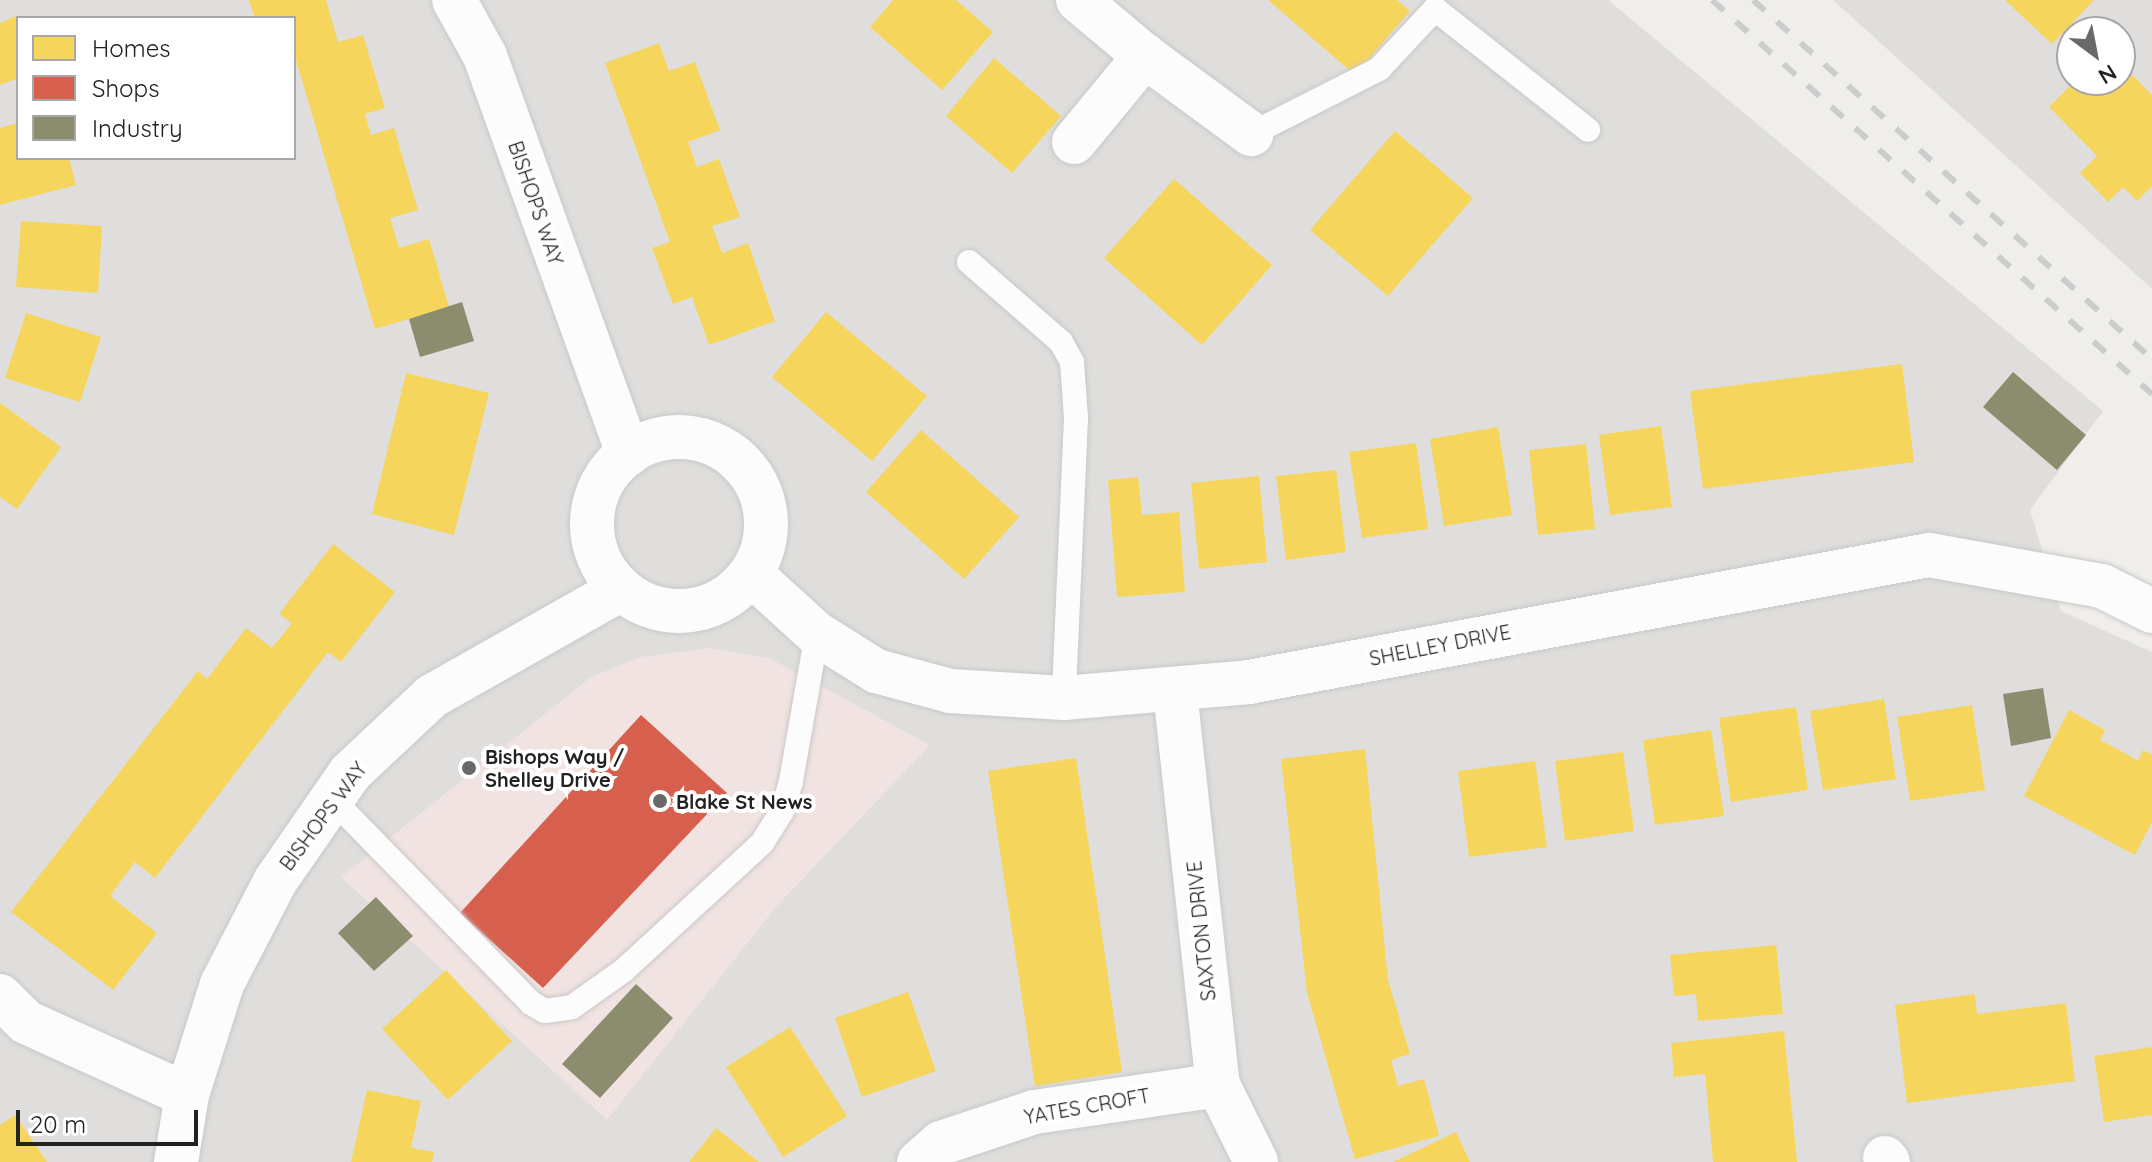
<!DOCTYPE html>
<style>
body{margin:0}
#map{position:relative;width:2152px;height:1162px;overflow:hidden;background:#f0eeeb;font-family:Quicksand,sans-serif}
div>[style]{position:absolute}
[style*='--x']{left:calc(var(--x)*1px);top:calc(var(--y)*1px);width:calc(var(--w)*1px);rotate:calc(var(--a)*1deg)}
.residential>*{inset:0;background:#dfdedc}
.commercial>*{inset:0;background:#f1e3e1}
.homes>*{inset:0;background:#f6d55c}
.shops>*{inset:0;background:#d6604d}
.industry>*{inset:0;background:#8c8c6e}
.roads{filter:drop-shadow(0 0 2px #c9c8c7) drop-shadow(0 0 2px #c9c8c7)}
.service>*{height:24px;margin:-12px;padding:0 12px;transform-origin:12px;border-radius:12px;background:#fdfcfc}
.minor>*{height:44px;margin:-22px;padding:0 22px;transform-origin:22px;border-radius:22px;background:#fdfcfc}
.minor>.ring{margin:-22px;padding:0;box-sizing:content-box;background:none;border:44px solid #fdfcfc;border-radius:50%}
.rail>*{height:6px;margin-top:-3px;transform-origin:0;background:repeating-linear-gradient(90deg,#ccc 0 16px,transparent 0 32px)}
.dots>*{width:22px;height:22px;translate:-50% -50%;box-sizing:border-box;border:4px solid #fff;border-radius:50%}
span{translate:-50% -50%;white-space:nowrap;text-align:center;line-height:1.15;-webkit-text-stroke:8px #fff;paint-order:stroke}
.street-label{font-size:20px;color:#222}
.poi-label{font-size:20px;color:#222;font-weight:700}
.left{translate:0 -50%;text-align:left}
.legend{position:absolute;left:16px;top:16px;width:280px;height:144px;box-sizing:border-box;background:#fff;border:2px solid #a7a7a7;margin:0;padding:10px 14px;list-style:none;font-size:24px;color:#222}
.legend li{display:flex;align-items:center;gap:16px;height:40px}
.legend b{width:40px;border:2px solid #a7a7a7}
.north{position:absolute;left:2056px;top:16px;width:80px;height:80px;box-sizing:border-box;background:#fff;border:2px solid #a7a7a7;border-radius:50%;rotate:148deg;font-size:22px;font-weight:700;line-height:32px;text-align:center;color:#222}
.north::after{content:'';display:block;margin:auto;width:28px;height:36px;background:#6a6968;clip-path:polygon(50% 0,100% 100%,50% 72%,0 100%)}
.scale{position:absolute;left:16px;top:1110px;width:182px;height:36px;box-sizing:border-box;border:4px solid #222;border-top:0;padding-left:10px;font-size:24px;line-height:28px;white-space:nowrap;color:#222;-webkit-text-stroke:6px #fff;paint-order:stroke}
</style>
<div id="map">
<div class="residential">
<div style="clip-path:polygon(evenodd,0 0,1608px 0,2103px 411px,2030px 510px,2061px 611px,2152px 652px,2152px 1162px,0 1162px,0 0,18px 18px,294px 18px,294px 158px,18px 158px,18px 18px)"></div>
<div style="clip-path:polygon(evenodd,1833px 0,2152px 0,2152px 289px,1833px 0,2072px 32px,2120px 32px,2120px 80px,2072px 80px,2072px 32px)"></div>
</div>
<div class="commercial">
<div style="clip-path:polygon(711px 648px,769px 658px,930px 745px,776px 907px,607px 1120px,341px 877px,591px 677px,641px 657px)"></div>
</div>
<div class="homes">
<div style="clip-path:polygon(249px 0,326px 0,338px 42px,363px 35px,385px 108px,365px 114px,371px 135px,394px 128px,418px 210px,390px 218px,399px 248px,429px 239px,449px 307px,375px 329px,294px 53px,294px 18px,255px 18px)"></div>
<div style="clip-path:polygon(893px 0,956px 0,993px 32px,942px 90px,870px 27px)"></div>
<div style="clip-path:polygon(1268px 0,1397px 0,1410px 11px,1355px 75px)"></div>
<div style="clip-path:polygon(2005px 0,2094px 0,2052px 44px)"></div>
<div style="clip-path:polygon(18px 15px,18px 78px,0 85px,0 23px)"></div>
<div style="clip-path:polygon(659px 43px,669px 71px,695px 62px,720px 130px,688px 142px,697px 167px,719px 159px,740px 217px,712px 226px,722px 253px,748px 243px,775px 321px,709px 345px,692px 297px,673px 304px,652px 248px,670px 242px,605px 63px)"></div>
<div style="clip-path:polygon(994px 58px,1061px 116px,1012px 173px,946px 116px)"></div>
<div style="clip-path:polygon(2120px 63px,2152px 95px,2152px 186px,2137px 201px,2123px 187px,2108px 202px,2080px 173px,2097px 156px,2049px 107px,2076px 80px,2120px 80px)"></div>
<div style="clip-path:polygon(18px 123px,18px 158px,69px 158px,76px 185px,0 205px,0 128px)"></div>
<div style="clip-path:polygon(1395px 131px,1473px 198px,1388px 296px,1310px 230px)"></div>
<div style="clip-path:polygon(1174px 179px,1272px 265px,1202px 345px,1104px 258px)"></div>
<div style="clip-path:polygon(21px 221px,102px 226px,98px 293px,16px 287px)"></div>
<div style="clip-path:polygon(826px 312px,927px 396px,872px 461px,772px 377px)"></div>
<div style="clip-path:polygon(26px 313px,101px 337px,80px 402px,5px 378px)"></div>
<div style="clip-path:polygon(1902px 364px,1914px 462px,1703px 489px,1690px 391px)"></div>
<div style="clip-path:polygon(406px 373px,489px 393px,454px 535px,372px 514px)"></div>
<div style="clip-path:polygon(0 403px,61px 447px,17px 509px,0 497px)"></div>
<div style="clip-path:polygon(1661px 426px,1672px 507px,1610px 515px,1599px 435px)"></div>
<div style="clip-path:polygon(1498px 427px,1512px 515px,1444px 526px,1430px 439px)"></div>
<div style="clip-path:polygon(921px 430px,1019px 517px,964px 579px,866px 492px)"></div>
<div style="clip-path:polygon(1416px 443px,1428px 529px,1362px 538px,1349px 452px)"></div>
<div style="clip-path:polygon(1586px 444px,1595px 529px,1538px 535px,1529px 450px)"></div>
<div style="clip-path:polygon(1336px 470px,1346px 552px,1286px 560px,1276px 476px)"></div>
<div style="clip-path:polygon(1259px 476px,1267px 562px,1199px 569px,1191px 483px)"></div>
<div style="clip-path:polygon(1138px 477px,1142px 515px,1179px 512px,1185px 592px,1117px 597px,1108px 480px)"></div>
<div style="clip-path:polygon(333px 544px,395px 592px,341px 662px,328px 652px,155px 878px,135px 862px,110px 896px,157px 933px,113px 990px,11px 912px,198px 671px,207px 679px,246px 628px,272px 648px,292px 623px,279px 614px)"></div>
<div style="clip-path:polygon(1884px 699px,1896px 779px,1823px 790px,1810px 711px)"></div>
<div style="clip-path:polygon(1972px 705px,1985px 790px,1910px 801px,1897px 717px)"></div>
<div style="clip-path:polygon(1796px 707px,1808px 790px,1731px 802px,1719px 718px)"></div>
<div style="clip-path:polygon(2069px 710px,2105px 730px,2100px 740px,2119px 750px,2138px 761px,2143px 750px,2152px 755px,2152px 822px,2135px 855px,2024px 796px)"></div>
<div style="clip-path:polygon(1711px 730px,1724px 816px,1655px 825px,1643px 740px)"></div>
<div style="clip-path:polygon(1365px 749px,1388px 980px,1410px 1054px,1391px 1060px,1398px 1086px,1424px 1079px,1439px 1136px,1355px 1159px,1307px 993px,1281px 759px)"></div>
<div style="clip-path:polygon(1623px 752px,1634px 831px,1565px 841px,1555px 761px)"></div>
<div style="clip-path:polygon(1076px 758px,1122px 1072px,1035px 1086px,988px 771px)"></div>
<div style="clip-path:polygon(1535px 761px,1547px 847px,1469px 857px,1458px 771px)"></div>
<div style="clip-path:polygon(1776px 945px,1783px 1014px,1698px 1021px,1696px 994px,1674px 996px,1670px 955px)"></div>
<div style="clip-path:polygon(446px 970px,512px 1041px,448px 1100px,382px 1029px)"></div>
<div style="clip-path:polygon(908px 992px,936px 1071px,862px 1097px,835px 1018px)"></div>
<div style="clip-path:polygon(1975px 994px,1977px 1014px,2066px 1003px,2075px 1081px,1907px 1103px,1895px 1005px)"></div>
<div style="clip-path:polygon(790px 1027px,847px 1116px,783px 1157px,726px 1067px)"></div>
<div style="clip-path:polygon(1784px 1031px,1797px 1162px,1713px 1162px,1705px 1074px,1674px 1077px,1671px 1043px)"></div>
<div style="clip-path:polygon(2152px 1047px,2152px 1115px,2104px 1122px,2094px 1056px)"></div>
<div style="clip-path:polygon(367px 1090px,421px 1101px,411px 1148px,434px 1152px,432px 1162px,351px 1162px)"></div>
<div style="clip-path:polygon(15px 1115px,47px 1162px,0 1162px,0 1125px)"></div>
<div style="clip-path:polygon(716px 1128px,759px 1162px,689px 1162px)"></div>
<div style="clip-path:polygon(1456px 1132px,1470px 1162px,1393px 1162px)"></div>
</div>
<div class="shops">
<div style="clip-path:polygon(641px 715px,727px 793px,543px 988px,460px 913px)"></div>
</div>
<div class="industry">
<div style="clip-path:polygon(462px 302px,474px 341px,420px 357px,409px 319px)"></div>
<div style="clip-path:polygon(2013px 372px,2086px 435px,2057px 470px,1983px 407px)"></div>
<div style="clip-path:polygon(2043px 688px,2051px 738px,2011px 746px,2003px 694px)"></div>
<div style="clip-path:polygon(376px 897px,413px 936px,374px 971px,338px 933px)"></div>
<div style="clip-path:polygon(636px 984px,673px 1018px,600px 1098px,562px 1064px)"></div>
</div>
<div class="roads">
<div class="service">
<div style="--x:1251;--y:134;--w:144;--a:-26.9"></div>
<div style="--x:1379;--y:69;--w:82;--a:-47"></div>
<div style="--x:1435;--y:9;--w:195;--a:38.3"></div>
<div style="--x:969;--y:262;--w:122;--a:41"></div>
<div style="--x:1061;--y:342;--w:23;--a:61"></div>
<div style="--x:1072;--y:362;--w:56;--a:85.9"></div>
<div style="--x:1076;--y:418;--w:280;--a:92.5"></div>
<div style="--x:332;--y:799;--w:285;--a:45.7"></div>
<div style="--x:531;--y:1003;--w:16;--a:30"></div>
<div style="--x:545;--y:1011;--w:27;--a:-8"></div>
<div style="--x:572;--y:1007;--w:64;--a:-35.4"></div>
<div style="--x:624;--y:970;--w:188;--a:-42.6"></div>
<div style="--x:762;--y:843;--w:38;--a:-58"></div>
<div style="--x:782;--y:811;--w:31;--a:-73"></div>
<div style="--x:791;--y:781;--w:149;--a:-80"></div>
</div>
<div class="minor">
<div style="--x:454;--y:0;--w:64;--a:61"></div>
<div style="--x:485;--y:56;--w:423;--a:70.2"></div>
<div style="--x:1078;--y:0;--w:87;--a:39.9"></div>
<div style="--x:1074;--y:142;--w:112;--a:-50.5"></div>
<div style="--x:1145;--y:56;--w:132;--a:36.3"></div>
<div class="ring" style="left:592px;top:437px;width:130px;height:130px"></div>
<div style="--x:751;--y:574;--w:89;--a:42.3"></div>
<div style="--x:817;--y:634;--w:70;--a:32.1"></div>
<div style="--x:876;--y:671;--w:77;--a:15.1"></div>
<div style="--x:950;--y:691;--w:114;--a:3.5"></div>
<div style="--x:1064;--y:698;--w:186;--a:-4.9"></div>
<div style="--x:1249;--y:682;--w:692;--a:-10.58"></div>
<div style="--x:1929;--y:555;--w:176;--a:10.2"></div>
<div style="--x:2102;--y:586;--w:56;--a:26.6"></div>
<div style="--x:1175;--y:691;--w:396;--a:83.8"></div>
<div style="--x:1218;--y:1085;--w:86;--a:63.7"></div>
<div style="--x:0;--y:996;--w:37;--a:45"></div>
<div style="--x:26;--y:1022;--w:177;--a:24.4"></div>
<div style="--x:1885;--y:1158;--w:5;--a:53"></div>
<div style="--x:176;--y:1162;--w:68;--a:-80.7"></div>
<div style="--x:187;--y:1095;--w:116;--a:-72.5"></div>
<div style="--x:222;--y:984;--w:117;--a:-62.6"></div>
<div style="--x:276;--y:880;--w:130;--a:-55.3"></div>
<div style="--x:350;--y:773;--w:112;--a:-43.2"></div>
<div style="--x:432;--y:696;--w:217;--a:-29.5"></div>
<div style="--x:919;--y:1162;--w:29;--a:-41"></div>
<div style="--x:941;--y:1143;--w:98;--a:-18.4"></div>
<div style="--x:1034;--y:1112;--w:186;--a:-8.3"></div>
</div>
</div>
<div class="rail">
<div style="--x:1712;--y:0;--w:591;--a:41.84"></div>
<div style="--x:1753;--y:0;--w:537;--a:41.98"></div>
</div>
<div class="dots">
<div style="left:469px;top:768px;background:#6a6968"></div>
<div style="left:660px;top:801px;background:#6a6968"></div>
</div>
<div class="street-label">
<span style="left:536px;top:203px;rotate:71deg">BISHOPS WAY</span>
<span style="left:1440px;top:645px;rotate:-11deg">SHELLEY DRIVE</span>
<span style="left:323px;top:816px;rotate:-53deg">BISHOPS WAY</span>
<span style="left:1201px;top:931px;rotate:-96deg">SAXTON DRIVE</span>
<span style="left:1087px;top:1106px;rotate:-10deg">YATES CROFT</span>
</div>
<div class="poi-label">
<span class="left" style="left:485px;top:768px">Bishops Way /<br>Shelley Drive</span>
<span class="left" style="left:676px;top:801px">Blake St News</span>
</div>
<ul class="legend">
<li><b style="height:22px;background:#f6d55c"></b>Homes</li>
<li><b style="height:22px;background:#d6604d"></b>Shops</li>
<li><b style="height:22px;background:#8c8c6e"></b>Industry</li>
</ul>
<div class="north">N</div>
<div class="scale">20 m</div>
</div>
